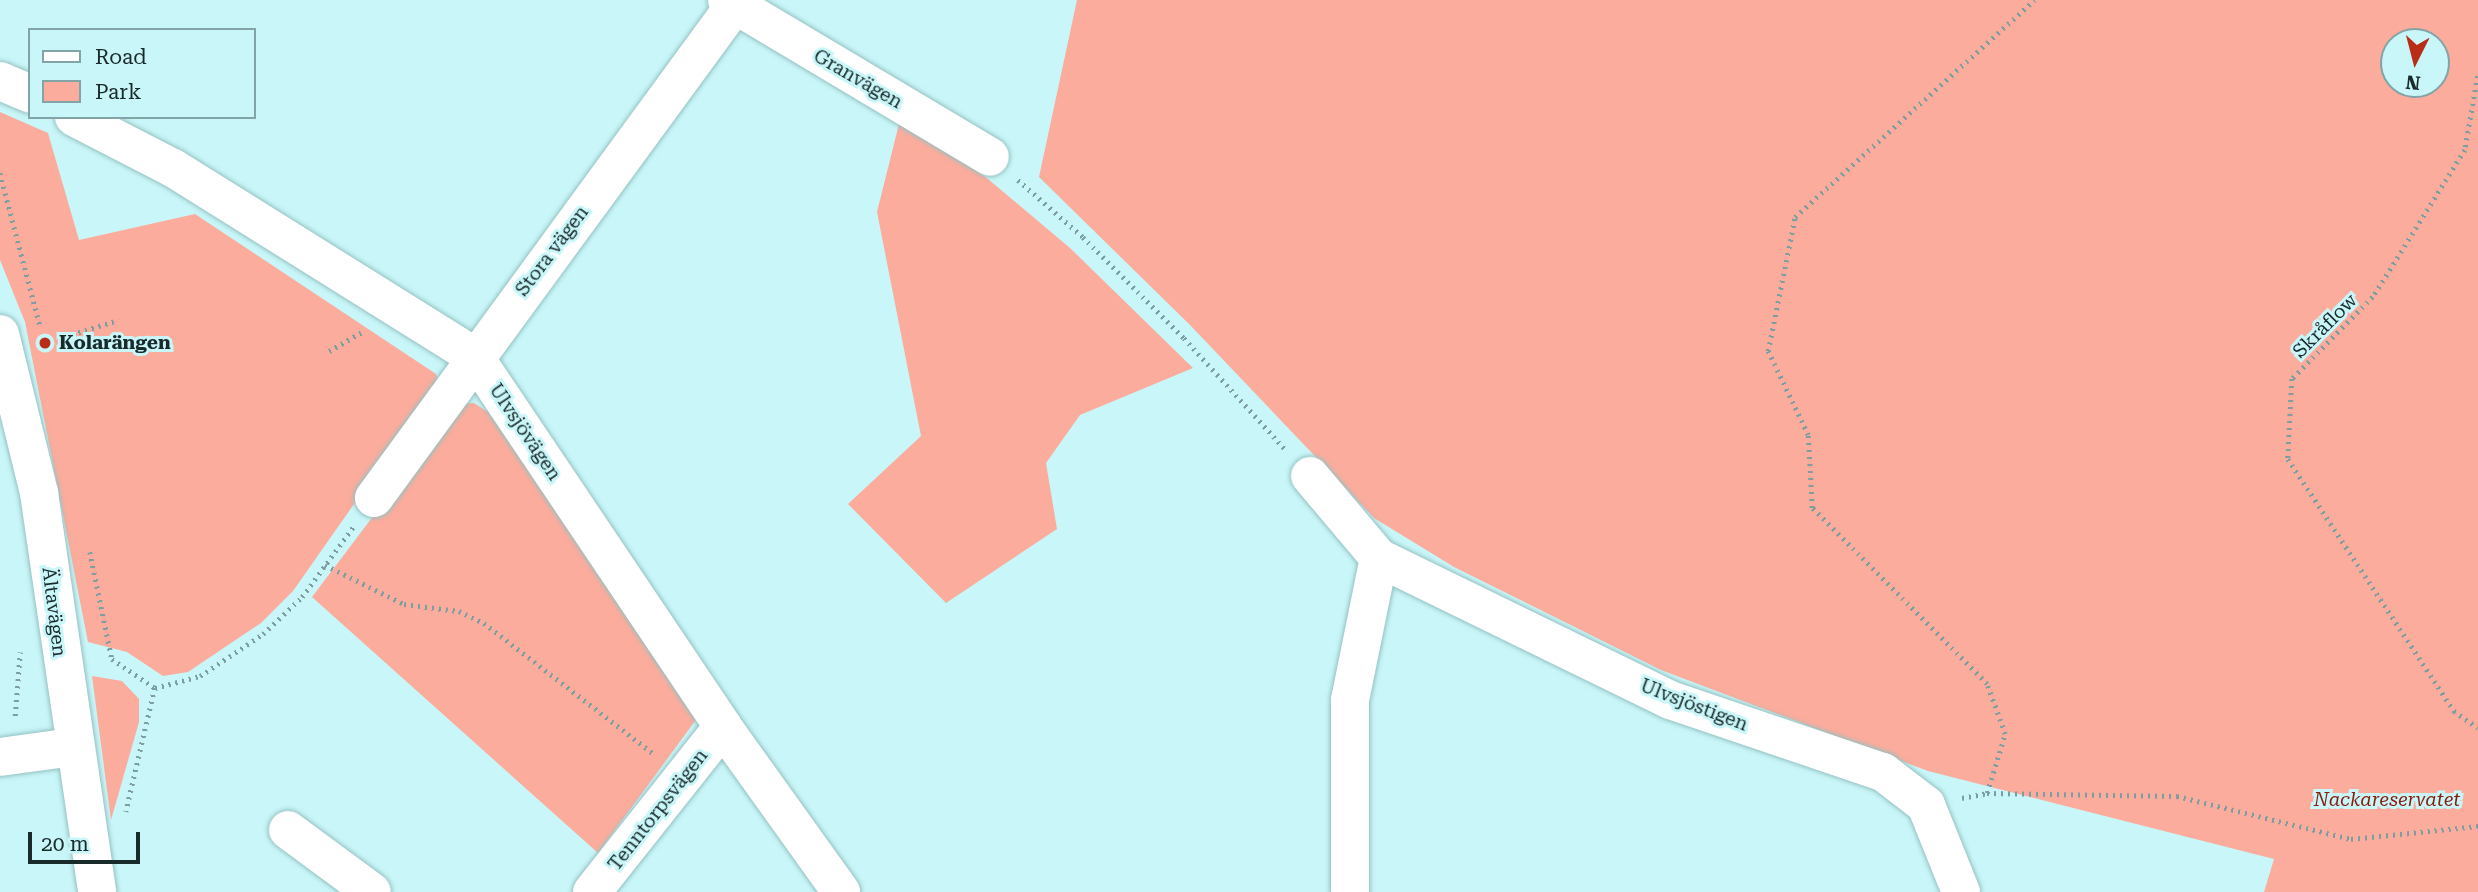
<!DOCTYPE html>
<meta charset="utf-8">
<style>
body{margin:0}
#map{position:relative;width:2478px;height:892px;overflow:hidden;background:#c9f6f8;font-family:"Roboto Serif",serif}
div>[style]{position:absolute}
[style*='--x']{left:calc(var(--x)*1px);top:calc(var(--y)*1px);width:calc(var(--w)*1px);rotate:calc(var(--a)*1deg)}
.green>*{inset:0;background:#fbac9c}
.path>*{height:4.5px;margin-top:-2.25px;transform-origin:0;background:repeating-linear-gradient(90deg,#7d9ea0 0 2px,transparent 0 7px)}
.roads{filter:drop-shadow(0 0 2px #95c1c2) drop-shadow(0 0 2px #95c1c2)}
.minor>*{height:38px;margin:-19px;padding:0 19px;transform-origin:19px;border-radius:19px;background:#fff}
.major>*{height:38px;margin:-19px;padding:0 19px;transform-origin:19px;border-radius:19px;background:#fff}
.dots>*{width:19px;height:19px;translate:-50% -50%;box-sizing:border-box;border:4px solid #c9f6f8;border-radius:50%}
span{translate:-50% -50%;white-space:nowrap;text-align:center;line-height:1.15;-webkit-text-stroke:6px #c9f6f8;paint-order:stroke}
.street-label{font-size:19px;color:#192a2b}
.poi-label{font-size:19px;color:#192a2b;font-weight:700}
.left{translate:0 -50%;text-align:left}
.park-label{font-size:19px;color:#871d0d;font-style:italic}
.legend{position:absolute;left:28px;top:28px;width:228px;height:91px;box-sizing:border-box;background:#c9f6f8;border:2px solid #83a4a6;margin:0;padding:9px 12px;list-style:none;font-size:21px;color:#192a2b}
.legend li{display:flex;align-items:center;gap:14px;height:35px}
.legend b{width:35px;border:2px solid #83a4a6}
.north{position:absolute;left:2380px;top:28px;width:70px;height:70px;box-sizing:border-box;background:#c9f6f8;border:2px solid #83a4a6;border-radius:50%;rotate:186deg;font-size:19px;font-weight:700;line-height:28px;text-align:center;color:#192a2b}
.north::after{content:'';display:block;margin:auto;width:24px;height:32px;background:#b92d18;clip-path:polygon(50% 0,100% 100%,50% 72%,0 100%)}
.scale{position:absolute;left:28px;top:832px;width:112px;height:32px;box-sizing:border-box;border:4px solid #192a2b;border-top:0;padding-left:9px;font-size:21px;line-height:24px;white-space:nowrap;color:#192a2b;-webkit-text-stroke:5px #c9f6f8;paint-order:stroke}
</style>
<div id="map">
<div class="green">
<div style="clip-path:polygon(evenodd,1077px 0,2478px 0,2478px 892px,2264px 892px,2274px 859px,1928px 771px,1661px 670px,1454px 567px,1374px 518px,1190px 325px,1039px 177px,1077px 0,2394px 42px,2436px 42px,2436px 84px,2394px 84px,2394px 42px)"></div>
<div style="clip-path:polygon(0 112px,48px 133px,79px 240px,195px 214px,436px 374px,439px 383px,293px 591px,261px 623px,188px 672px,163px 676px,127px 652px,88px 642px,25px 322px,0 260px)"></div>
<div style="clip-path:polygon(899px 124px,982px 174px,1070px 248px,1193px 368px,1080px 415px,1046px 463px,1057px 529px,946px 603px,848px 504px,921px 436px,877px 212px)"></div>
<div style="clip-path:polygon(474px 403px,488px 412px,698px 717px,598px 853px,312px 597px,458px 404px)"></div>
<div style="clip-path:polygon(92px 676px,122px 681px,139px 699px,139px 722px,111px 820px)"></div>
</div>
<div class="path">
<div style="--x:2478;--y:76;--w:75;--a:100"></div>
<div style="--x:2465;--y:150;--w:173;--a:122"></div>
<div style="--x:2373;--y:297;--w:115;--a:134.6"></div>
<div style="--x:2292;--y:379;--w:80;--a:92.9"></div>
<div style="--x:2288;--y:459;--w:302;--a:56.6"></div>
<div style="--x:2454;--y:711;--w:29;--a:35"></div>
<div style="--x:0;--y:173;--w:157;--a:75.3"></div>
<div style="--x:1018;--y:180;--w:86;--a:41.2"></div>
<div style="--x:1083;--y:237;--w:143;--a:45"></div>
<div style="--x:1184;--y:338;--w:150;--a:47.7"></div>
<div style="--x:45;--y:343;--w:77;--a:-17.5"></div>
<div style="--x:329;--y:351;--w:39;--a:-30"></div>
<div style="--x:90;--y:552;--w:109;--a:78.4"></div>
<div style="--x:112;--y:659;--w:52;--a:34"></div>
<div style="--x:155;--y:688;--w:127;--a:103.2"></div>
<div style="--x:325;--y:565;--w:88;--a:26.3"></div>
<div style="--x:404;--y:604;--w:55;--a:7.3"></div>
<div style="--x:459;--y:611;--w:28;--a:26"></div>
<div style="--x:484;--y:623;--w:213;--a:37.6"></div>
<div style="--x:155;--y:688;--w:47;--a:-14.9"></div>
<div style="--x:200;--y:676;--w:76;--a:-33.7"></div>
<div style="--x:263;--y:634;--w:54;--a:-43.5"></div>
<div style="--x:302;--y:597;--w:87;--a:-53.9"></div>
<div style="--x:15;--y:716;--w:64;--a:-85.5"></div>
<div style="--x:1987;--y:793;--w:190;--a:0.9"></div>
<div style="--x:2177;--y:796;--w:179;--a:13.9"></div>
<div style="--x:2351;--y:839;--w:128;--a:-5.8"></div>
<div style="--x:1962;--y:798;--w:25;--a:-11"></div>
<div style="--x:1987;--y:793;--w:62;--a:-73"></div>
<div style="--x:2005;--y:734;--w:53;--a:-109.8"></div>
<div style="--x:1987;--y:684;--w:248;--a:-134.8"></div>
<div style="--x:1812;--y:508;--w:73;--a:-93.1"></div>
<div style="--x:1808;--y:435;--w:93;--a:-115.5"></div>
<div style="--x:1768;--y:351;--w:137;--a:-78.6"></div>
<div style="--x:1795;--y:217;--w:323;--a:-42.2"></div>
</div>
<div class="roads">
<div class="minor">
<div style="--x:727;--y:0;--w:306;--a:30.8"></div>
<div style="--x:0;--y:81;--w:33;--a:23"></div>
<div style="--x:74;--y:117;--w:111;--a:27.3"></div>
<div style="--x:173;--y:168;--w:355;--a:32"></div>
<div style="--x:474;--y:356;--w:447;--a:56.1"></div>
<div style="--x:723;--y:727;--w:203;--a:54.4"></div>
<div style="--x:1310;--y:476;--w:107;--a:49.9"></div>
<div style="--x:374;--y:498;--w:610;--a:-53.81"></div>
<div style="--x:0;--y:757;--w:74;--a:-7.8"></div>
<div style="--x:288;--y:830;--w:104;--a:36.4"></div>
<div style="--x:592;--y:892;--w:211;--a:-51.6"></div>
<div style="--x:1350;--y:892;--w:192;--a:-90"></div>
<div style="--x:1350;--y:700;--w:145;--a:-78.5"></div>
<div style="--x:1379;--y:558;--w:324;--a:26"></div>
<div style="--x:1670;--y:700;--w:225;--a:18.7"></div>
<div style="--x:1883;--y:772;--w:54;--a:37.5"></div>
<div style="--x:1926;--y:805;--w:94;--a:68.1"></div>
</div>
<div class="major">
<div style="--x:0;--y:334;--w:164;--a:76.2"></div>
<div style="--x:39;--y:493;--w:403;--a:81.7"></div>
</div>
</div>
<div class="dots">
<div style="left:45px;top:343px;background:#b92d18"></div>
</div>
<div class="street-label">
<span style="left:858px;top:79px;rotate:30deg">Granvägen</span>
<span style="left:552px;top:251px;rotate:-53deg">Stora vägen</span>
<span style="left:2325px;top:326px;rotate:-45deg">Skråflow</span>
<span style="left:525px;top:432px;rotate:56deg">Ulvsjövägen</span>
<span style="left:54px;top:612px;rotate:83deg">Ältavägen</span>
<span style="left:1694px;top:705px;rotate:21deg">Ulvsjöstigen</span>
<span style="left:658px;top:810px;rotate:-52deg">Tenntorpsvägen</span>
</div>
<div class="poi-label">
<span class="left" style="left:59px;top:343px">Kolarängen</span>
</div>
<div class="park-label">
<span style="left:2387px;top:800px">Nackareservatet</span>
</div>
<ul class="legend">
<li><b style="height:9px;background:#fff"></b>Road</li>
<li><b style="height:19px;background:#fbac9c"></b>Park</li>
</ul>
<div class="north">N</div>
<div class="scale">20 m</div>
</div>
